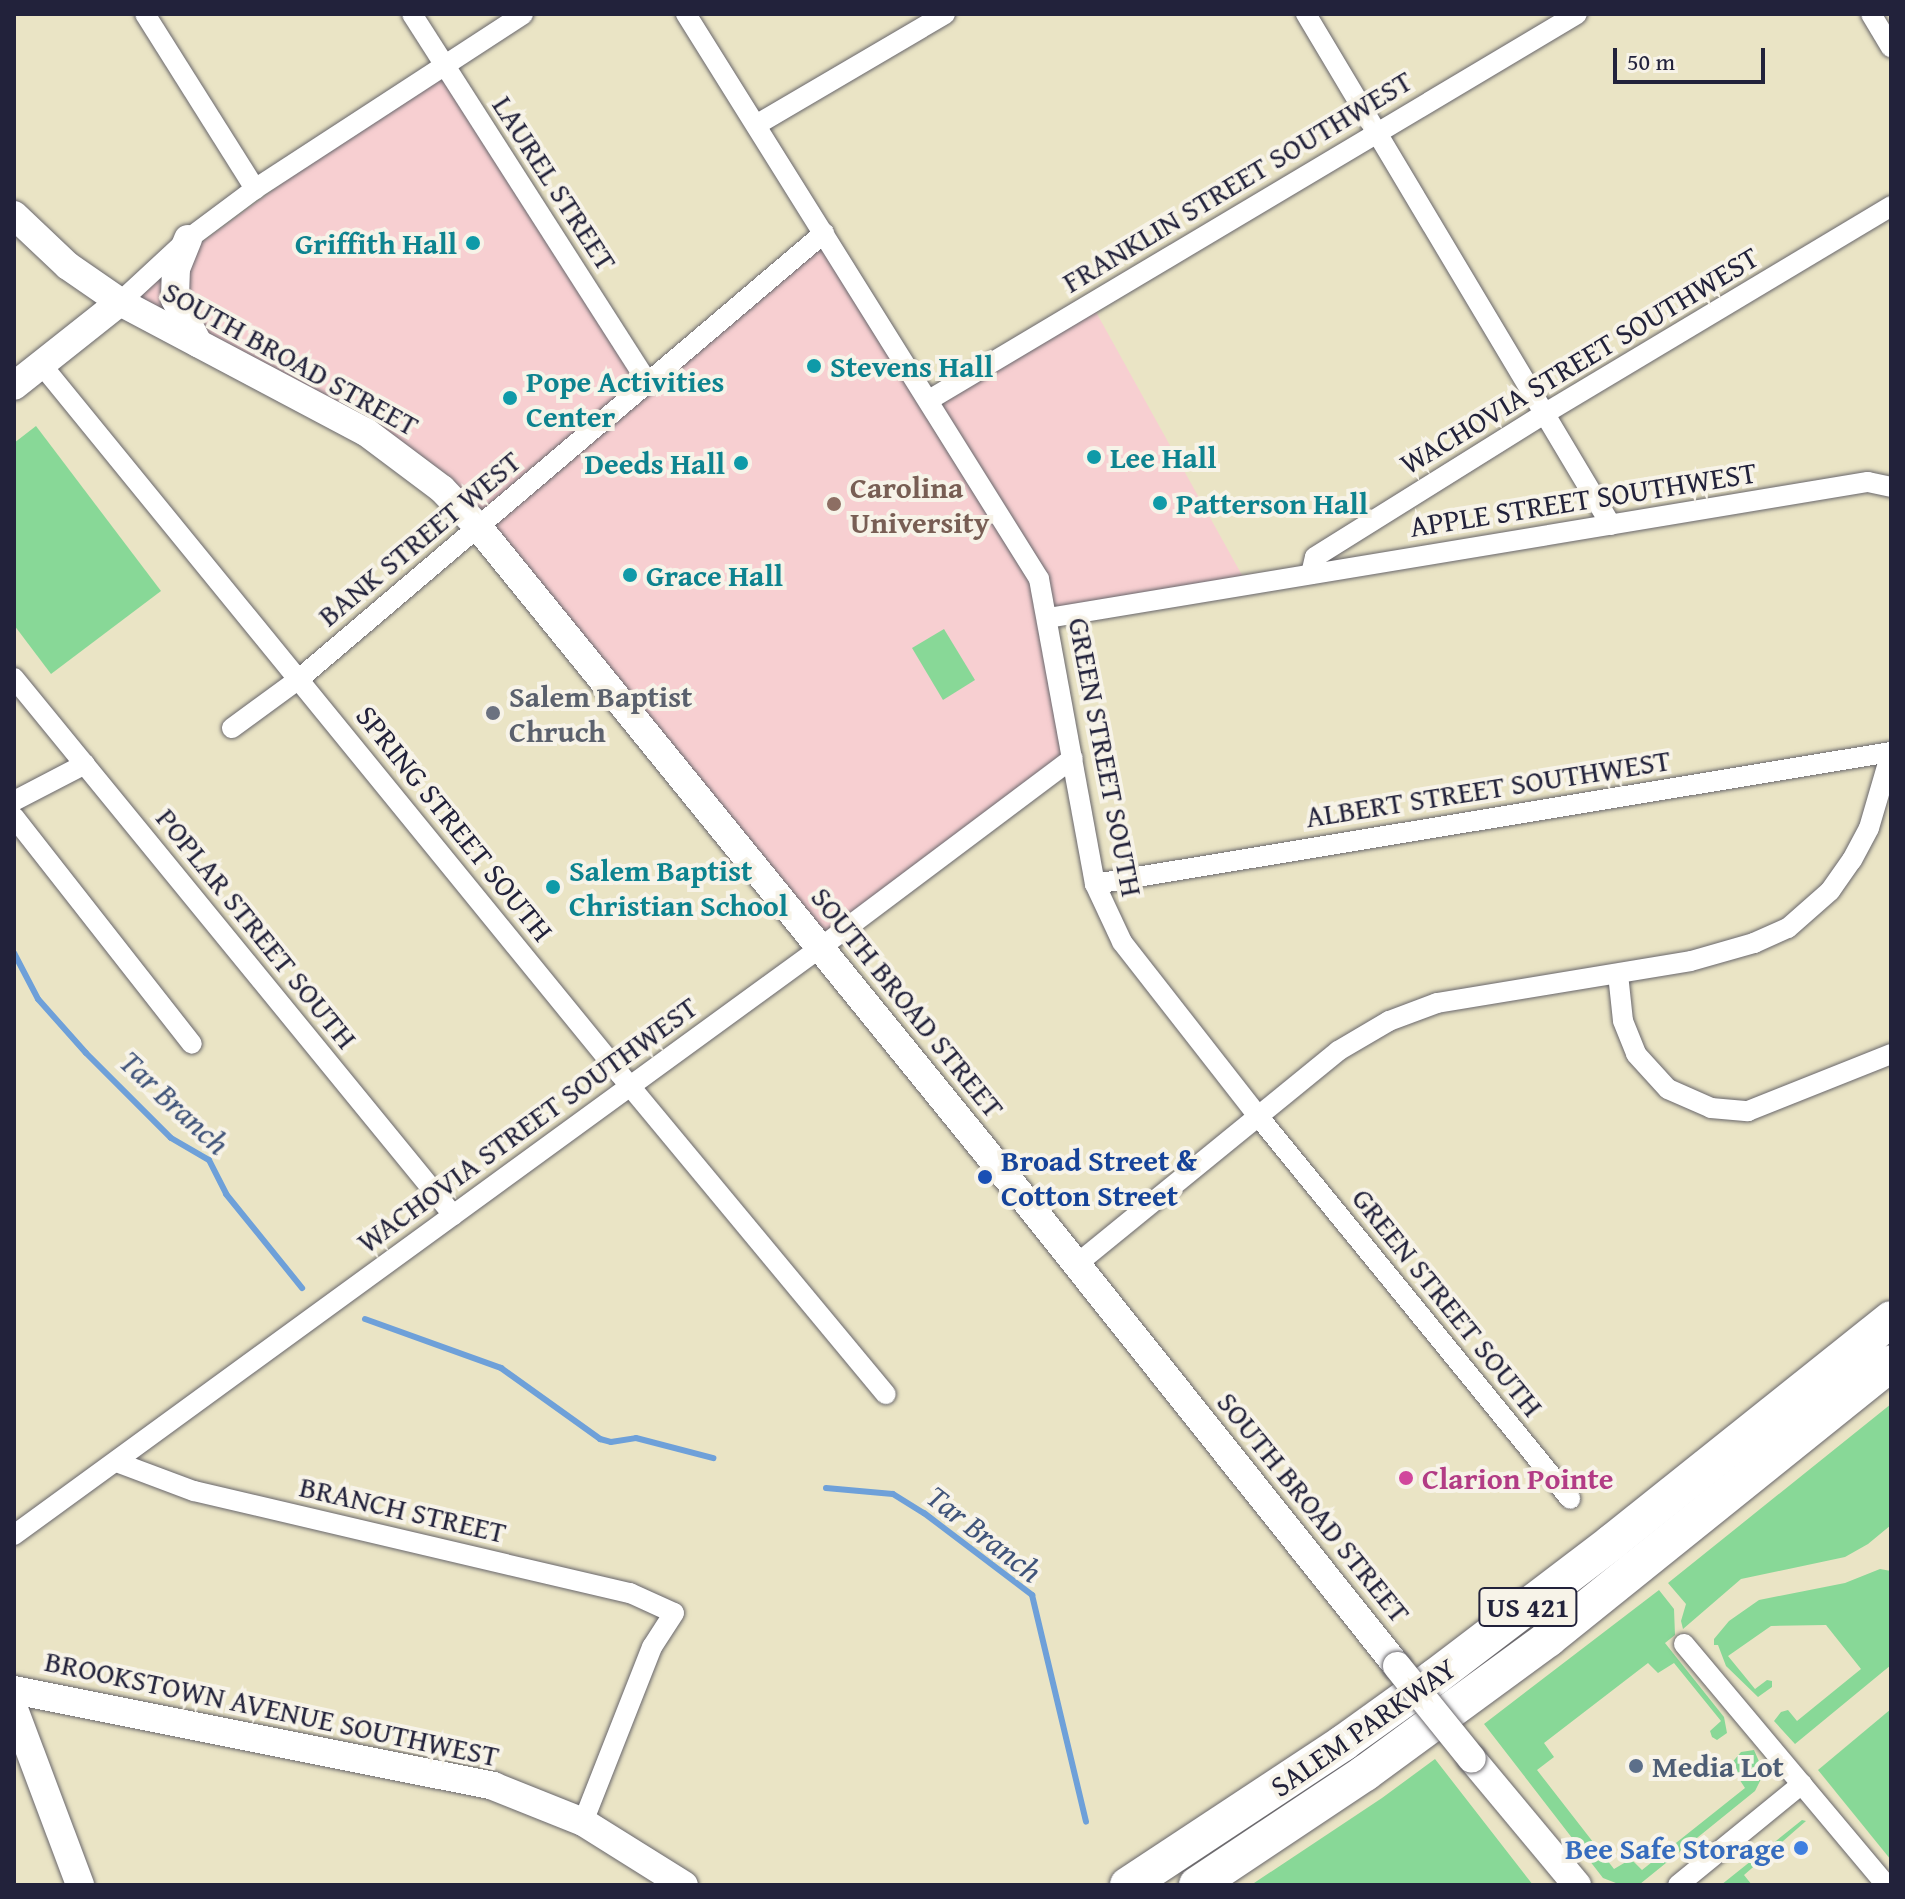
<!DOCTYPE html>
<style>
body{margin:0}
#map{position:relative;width:1905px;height:1899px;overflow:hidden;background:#eae4c5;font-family:"Gentium Book Plus",serif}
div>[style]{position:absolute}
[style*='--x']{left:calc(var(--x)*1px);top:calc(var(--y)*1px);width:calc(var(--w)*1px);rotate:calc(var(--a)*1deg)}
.built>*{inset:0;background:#f7cfd1}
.green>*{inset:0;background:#88d897}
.stream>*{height:6px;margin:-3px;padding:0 3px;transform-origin:3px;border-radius:3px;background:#6ea0d9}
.roads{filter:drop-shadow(0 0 2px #68666b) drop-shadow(0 0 2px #68666b)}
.street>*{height:20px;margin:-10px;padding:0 10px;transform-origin:10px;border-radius:10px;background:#fff}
.secondary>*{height:28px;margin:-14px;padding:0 14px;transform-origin:14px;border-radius:14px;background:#fff}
.highway>*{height:36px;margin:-18px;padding:0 18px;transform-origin:18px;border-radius:18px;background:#fff}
.bridges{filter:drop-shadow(0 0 2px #68666b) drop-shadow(0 0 2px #68666b)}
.secondary-bridge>*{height:28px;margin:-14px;padding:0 14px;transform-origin:14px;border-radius:14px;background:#fff}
.dots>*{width:22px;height:22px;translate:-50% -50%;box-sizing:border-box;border:4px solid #f7f3e8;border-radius:50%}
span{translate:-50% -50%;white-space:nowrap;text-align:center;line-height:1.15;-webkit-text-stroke:8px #f7f3e8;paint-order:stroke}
.shield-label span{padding:2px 6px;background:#f7f3e8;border:2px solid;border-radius:6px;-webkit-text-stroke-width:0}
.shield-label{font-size:28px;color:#22223b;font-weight:700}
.street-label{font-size:30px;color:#22223b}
.culture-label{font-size:30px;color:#0d838f;font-weight:700}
.right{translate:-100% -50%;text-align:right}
.left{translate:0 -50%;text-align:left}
.education-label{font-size:30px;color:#785e54;font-weight:700}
.worship-label{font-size:30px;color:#5b616d;font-weight:700}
.transit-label{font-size:30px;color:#164399;font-weight:700}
.hotel-label{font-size:30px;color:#b23c85;font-weight:700}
.service-label{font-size:30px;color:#4e5e75;font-weight:700}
.shop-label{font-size:30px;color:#366cbe;font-weight:700}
.water-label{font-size:32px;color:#40547a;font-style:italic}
.frame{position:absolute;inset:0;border:16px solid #22223b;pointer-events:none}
.scale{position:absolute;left:1613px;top:48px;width:152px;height:36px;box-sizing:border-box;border:4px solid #22223b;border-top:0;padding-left:10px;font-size:24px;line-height:28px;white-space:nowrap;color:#22223b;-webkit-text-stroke:6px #f7f3e8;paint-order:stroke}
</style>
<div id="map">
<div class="built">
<div style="clip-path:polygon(444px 65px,648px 383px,824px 233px,929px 400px,1091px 303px,1248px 586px,1048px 618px,1073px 758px,820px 948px,479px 528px,453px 479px,401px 441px,120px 302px)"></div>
</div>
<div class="green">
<div style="clip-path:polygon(36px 426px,161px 591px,51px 674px,14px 625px,14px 443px)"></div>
<div style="clip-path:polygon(944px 629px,975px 680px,943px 700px,912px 648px)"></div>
<div style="clip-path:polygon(1891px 1404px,1891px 1525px,1868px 1544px,1845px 1557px,1741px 1579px,1683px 1629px,1681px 1621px,1686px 1604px,1668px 1583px)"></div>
<div style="clip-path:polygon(1880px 1569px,1891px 1571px,1891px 1665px,1795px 1744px,1774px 1721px,1781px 1712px,1788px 1710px,1797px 1721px,1861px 1669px,1826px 1625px,1771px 1626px,1728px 1656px,1755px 1689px,1767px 1680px,1772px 1681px,1772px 1687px,1758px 1697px,1726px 1666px,1718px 1645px,1714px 1645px,1714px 1639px,1729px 1621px,1759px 1600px,1845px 1583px)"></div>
<div style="clip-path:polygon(1659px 1590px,1674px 1609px,1675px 1635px,1665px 1643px,1724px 1717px,1727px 1733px,1717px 1740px,1712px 1737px,1710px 1731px,1721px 1721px,1674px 1663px,1658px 1673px,1648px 1663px,1544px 1743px,1554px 1757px,1537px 1770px,1614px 1869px,1631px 1859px,1642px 1870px,1745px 1788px,1730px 1765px,1741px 1752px,1754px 1750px,1764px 1773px,1755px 1791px,1640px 1884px,1621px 1885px,1603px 1878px,1484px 1724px)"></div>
<div style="clip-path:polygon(1891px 1709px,1891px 1860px,1818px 1770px)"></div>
<div style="clip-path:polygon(1435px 1759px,1533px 1885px,1251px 1885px,1382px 1798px)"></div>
<div style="clip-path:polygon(1802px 1820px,1806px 1821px,1744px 1875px,1752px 1885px,1721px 1885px)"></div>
</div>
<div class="stream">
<div style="--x:14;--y:953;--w:52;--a:62.4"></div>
<div style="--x:38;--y:999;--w:72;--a:48.4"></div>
<div style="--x:86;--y:1053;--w:120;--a:45"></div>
<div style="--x:171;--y:1138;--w:44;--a:30.1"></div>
<div style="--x:209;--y:1160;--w:38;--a:63"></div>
<div style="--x:226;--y:1194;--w:121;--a:51"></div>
<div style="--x:365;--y:1319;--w:145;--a:19.8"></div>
<div style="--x:501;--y:1368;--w:122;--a:35.6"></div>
<div style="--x:600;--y:1439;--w:11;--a:15"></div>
<div style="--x:611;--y:1442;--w:25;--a:-9"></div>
<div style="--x:636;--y:1438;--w:80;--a:14.6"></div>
<div style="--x:826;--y:1488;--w:67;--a:5.1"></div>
<div style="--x:893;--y:1494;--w:36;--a:32"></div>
<div style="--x:924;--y:1513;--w:136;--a:37.2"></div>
<div style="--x:1032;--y:1595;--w:233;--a:76.6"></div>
</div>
<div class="roads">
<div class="street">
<div style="--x:145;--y:14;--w:207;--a:57.8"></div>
<div style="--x:412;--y:14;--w:438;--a:57.4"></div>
<div style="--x:686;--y:14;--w:666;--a:58"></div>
<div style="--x:1039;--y:579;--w:310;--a:79.6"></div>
<div style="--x:1095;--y:884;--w:64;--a:65"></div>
<div style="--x:1122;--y:942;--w:221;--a:52"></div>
<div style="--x:1258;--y:1116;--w:494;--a:50.8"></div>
<div style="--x:1306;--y:14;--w:595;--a:59.17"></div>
<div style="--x:1871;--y:14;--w:39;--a:59"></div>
<div style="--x:756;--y:125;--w:219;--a:-30.4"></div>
<div style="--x:120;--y:302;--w:93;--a:-42.8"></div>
<div style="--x:188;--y:239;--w:84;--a:-36.7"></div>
<div style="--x:255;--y:189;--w:320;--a:-33.1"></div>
<div style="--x:41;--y:364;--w:916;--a:50.8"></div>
<div style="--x:620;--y:1074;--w:416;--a:50.3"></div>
<div style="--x:929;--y:400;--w:754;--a:-30.78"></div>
<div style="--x:1311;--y:574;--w:17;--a:-77"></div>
<div style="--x:1315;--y:557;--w:270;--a:-32"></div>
<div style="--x:1544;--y:414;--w:405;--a:-30.9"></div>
<div style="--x:1048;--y:618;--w:831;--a:-9.42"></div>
<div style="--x:1868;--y:482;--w:24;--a:12"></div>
<div style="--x:14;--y:678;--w:694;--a:50.73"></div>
<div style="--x:232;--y:728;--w:83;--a:-36.2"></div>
<div style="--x:299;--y:679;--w:689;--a:-40.35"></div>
<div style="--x:14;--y:801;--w:80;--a:-27.5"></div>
<div style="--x:14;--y:817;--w:288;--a:51.9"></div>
<div style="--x:1095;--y:884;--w:807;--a:-9.42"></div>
<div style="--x:1618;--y:974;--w:47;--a:83.9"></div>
<div style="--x:1623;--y:1021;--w:35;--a:68"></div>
<div style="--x:1636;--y:1054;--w:47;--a:47.6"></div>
<div style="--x:1668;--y:1089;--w:47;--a:23.8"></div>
<div style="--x:1711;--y:1108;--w:37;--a:5"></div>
<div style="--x:1748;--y:1111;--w:154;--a:-21.7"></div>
<div style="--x:1077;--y:1264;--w:337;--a:-39.2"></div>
<div style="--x:1338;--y:1051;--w:59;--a:-30.5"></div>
<div style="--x:1389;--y:1021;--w:51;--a:-20.6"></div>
<div style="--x:1437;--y:1003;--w:257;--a:-9.4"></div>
<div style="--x:1691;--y:961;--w:66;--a:-15.9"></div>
<div style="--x:1754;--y:943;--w:37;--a:-24"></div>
<div style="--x:1788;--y:928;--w:56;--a:-41.4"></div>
<div style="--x:1830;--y:891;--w:38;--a:-55"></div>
<div style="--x:1852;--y:860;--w:36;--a:-62"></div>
<div style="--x:1869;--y:828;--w:78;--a:-73.7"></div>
<div style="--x:119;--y:1463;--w:80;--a:20.5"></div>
<div style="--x:194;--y:1491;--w:448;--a:13.2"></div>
<div style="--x:630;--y:1593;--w:48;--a:24.4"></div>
<div style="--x:674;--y:1613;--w:40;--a:122.9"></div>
<div style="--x:652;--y:1647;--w:188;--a:111.5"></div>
<div style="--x:14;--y:1535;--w:997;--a:-36.07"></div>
<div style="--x:820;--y:948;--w:316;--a:-36.9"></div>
<div style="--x:1684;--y:1644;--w:314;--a:50"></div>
<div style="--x:1678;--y:1885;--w:160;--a:-39.2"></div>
</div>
<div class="secondary">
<div style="--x:14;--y:215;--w:74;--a:43.4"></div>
<div style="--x:68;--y:266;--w:63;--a:34.7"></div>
<div style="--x:120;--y:302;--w:278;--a:27.9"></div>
<div style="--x:366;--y:432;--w:95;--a:36.9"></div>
<div style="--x:442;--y:489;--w:54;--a:46.5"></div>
<div style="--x:479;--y:528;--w:880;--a:50.9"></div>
<div style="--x:1034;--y:1211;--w:582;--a:51.42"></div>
<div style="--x:188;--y:239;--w:31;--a:112"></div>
<div style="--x:176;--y:268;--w:31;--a:92"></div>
<div style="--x:175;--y:299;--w:50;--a:62.4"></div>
<div style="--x:14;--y:386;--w:135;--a:-38.4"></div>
<div style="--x:14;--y:1690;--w:489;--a:11.3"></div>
<div style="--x:493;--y:1786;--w:97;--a:21.8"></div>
<div style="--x:583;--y:1822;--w:119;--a:32"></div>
<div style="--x:14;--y:1709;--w:188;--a:69.4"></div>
<div style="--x:1472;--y:1759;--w:164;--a:50.2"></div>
</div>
<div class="highway">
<div style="--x:1128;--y:1885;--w:258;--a:-33.4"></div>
<div style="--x:1343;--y:1743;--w:113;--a:-35.7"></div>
<div style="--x:1435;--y:1677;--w:223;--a:-37.3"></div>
<div style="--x:1612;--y:1542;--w:357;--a:-38.6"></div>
<div style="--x:1197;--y:1885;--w:202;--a:-33.7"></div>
<div style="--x:1365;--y:1773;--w:227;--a:-36.2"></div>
<div style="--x:1548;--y:1639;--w:440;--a:-38.8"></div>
</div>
</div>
<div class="bridges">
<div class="secondary-bridge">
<div style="--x:1397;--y:1666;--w:119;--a:51.1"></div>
</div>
</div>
<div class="dots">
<div style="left:473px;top:243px;background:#0f9aa8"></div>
<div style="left:814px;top:366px;background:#0f9aa8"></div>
<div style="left:510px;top:398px;background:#0f9aa8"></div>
<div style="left:1094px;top:457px;background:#0f9aa8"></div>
<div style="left:741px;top:463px;background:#0f9aa8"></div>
<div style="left:1160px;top:503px;background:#0f9aa8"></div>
<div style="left:834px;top:504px;background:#8d6e63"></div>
<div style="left:630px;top:575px;background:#0f9aa8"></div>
<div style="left:493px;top:713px;background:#6b7280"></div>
<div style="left:553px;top:887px;background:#0f9aa8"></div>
<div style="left:985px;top:1177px;background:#1a4fb4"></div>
<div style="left:1406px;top:1478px;background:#d1479c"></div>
<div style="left:1636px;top:1766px;background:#5c6f8a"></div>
<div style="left:1801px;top:1848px;background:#3f7fe0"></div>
</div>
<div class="shield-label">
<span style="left:1528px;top:1607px">US 421</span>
</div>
<div class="street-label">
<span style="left:1237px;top:181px;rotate:-31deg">FRANKLIN STREET SOUTHWEST</span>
<span style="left:555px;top:183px;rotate:57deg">LAUREL STREET</span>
<span style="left:291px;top:358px;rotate:29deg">SOUTH BROAD STREET</span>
<span style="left:1579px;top:360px;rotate:-31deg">WACHOVIA STREET SOUTHWEST</span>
<span style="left:1583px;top:499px;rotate:-9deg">APPLE STREET SOUTHWEST</span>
<span style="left:419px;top:538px;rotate:-40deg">BANK STREET WEST</span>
<span style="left:1106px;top:757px;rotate:79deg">GREEN STREET SOUTH</span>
<span style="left:1488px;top:788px;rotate:-9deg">ALBERT STREET SOUTHWEST</span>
<span style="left:455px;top:823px;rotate:51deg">SPRING STREET SOUTH</span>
<span style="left:257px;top:928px;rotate:51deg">POPLAR STREET SOUTH</span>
<span style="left:908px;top:1002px;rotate:51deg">SOUTH BROAD STREET</span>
<span style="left:527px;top:1124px;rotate:-36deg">WACHOVIA STREET SOUTHWEST</span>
<span style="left:1448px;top:1302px;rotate:51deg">GREEN STREET SOUTH</span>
<span style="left:1314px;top:1507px;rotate:51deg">SOUTH BROAD STREET</span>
<span style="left:403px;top:1509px;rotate:13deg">BRANCH STREET</span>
<span style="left:272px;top:1708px;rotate:12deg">BROOKSTOWN AVENUE SOUTHWEST</span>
<span style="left:1363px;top:1727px;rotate:-35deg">SALEM PARKWAY</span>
</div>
<div class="culture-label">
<span class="right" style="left:457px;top:243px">Griffith Hall</span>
<span class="left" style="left:830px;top:366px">Stevens Hall</span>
<span class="left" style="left:526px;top:398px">Pope Activities<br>Center</span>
<span class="left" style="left:1110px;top:457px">Lee Hall</span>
<span class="right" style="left:725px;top:463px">Deeds Hall</span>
<span class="left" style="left:1176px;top:503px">Patterson Hall</span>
<span class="left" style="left:646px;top:575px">Grace Hall</span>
<span class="left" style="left:569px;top:887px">Salem Baptist<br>Christian School</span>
</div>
<div class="education-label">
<span class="left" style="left:850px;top:504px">Carolina<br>University</span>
</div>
<div class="worship-label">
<span class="left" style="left:509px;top:713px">Salem Baptist<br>Chruch</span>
</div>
<div class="transit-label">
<span class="left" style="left:1001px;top:1177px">Broad Street &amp;<br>Cotton Street</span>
</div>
<div class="hotel-label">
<span class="left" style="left:1422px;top:1478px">Clarion Pointe</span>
</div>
<div class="service-label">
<span class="left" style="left:1652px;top:1766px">Media Lot</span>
</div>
<div class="shop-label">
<span class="right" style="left:1785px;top:1848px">Bee Safe Storage</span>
</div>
<div class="water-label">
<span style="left:174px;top:1103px;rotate:43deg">Tar Branch</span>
<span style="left:984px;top:1534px;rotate:38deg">Tar Branch</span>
</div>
<div class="frame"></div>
<div class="scale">50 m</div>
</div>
